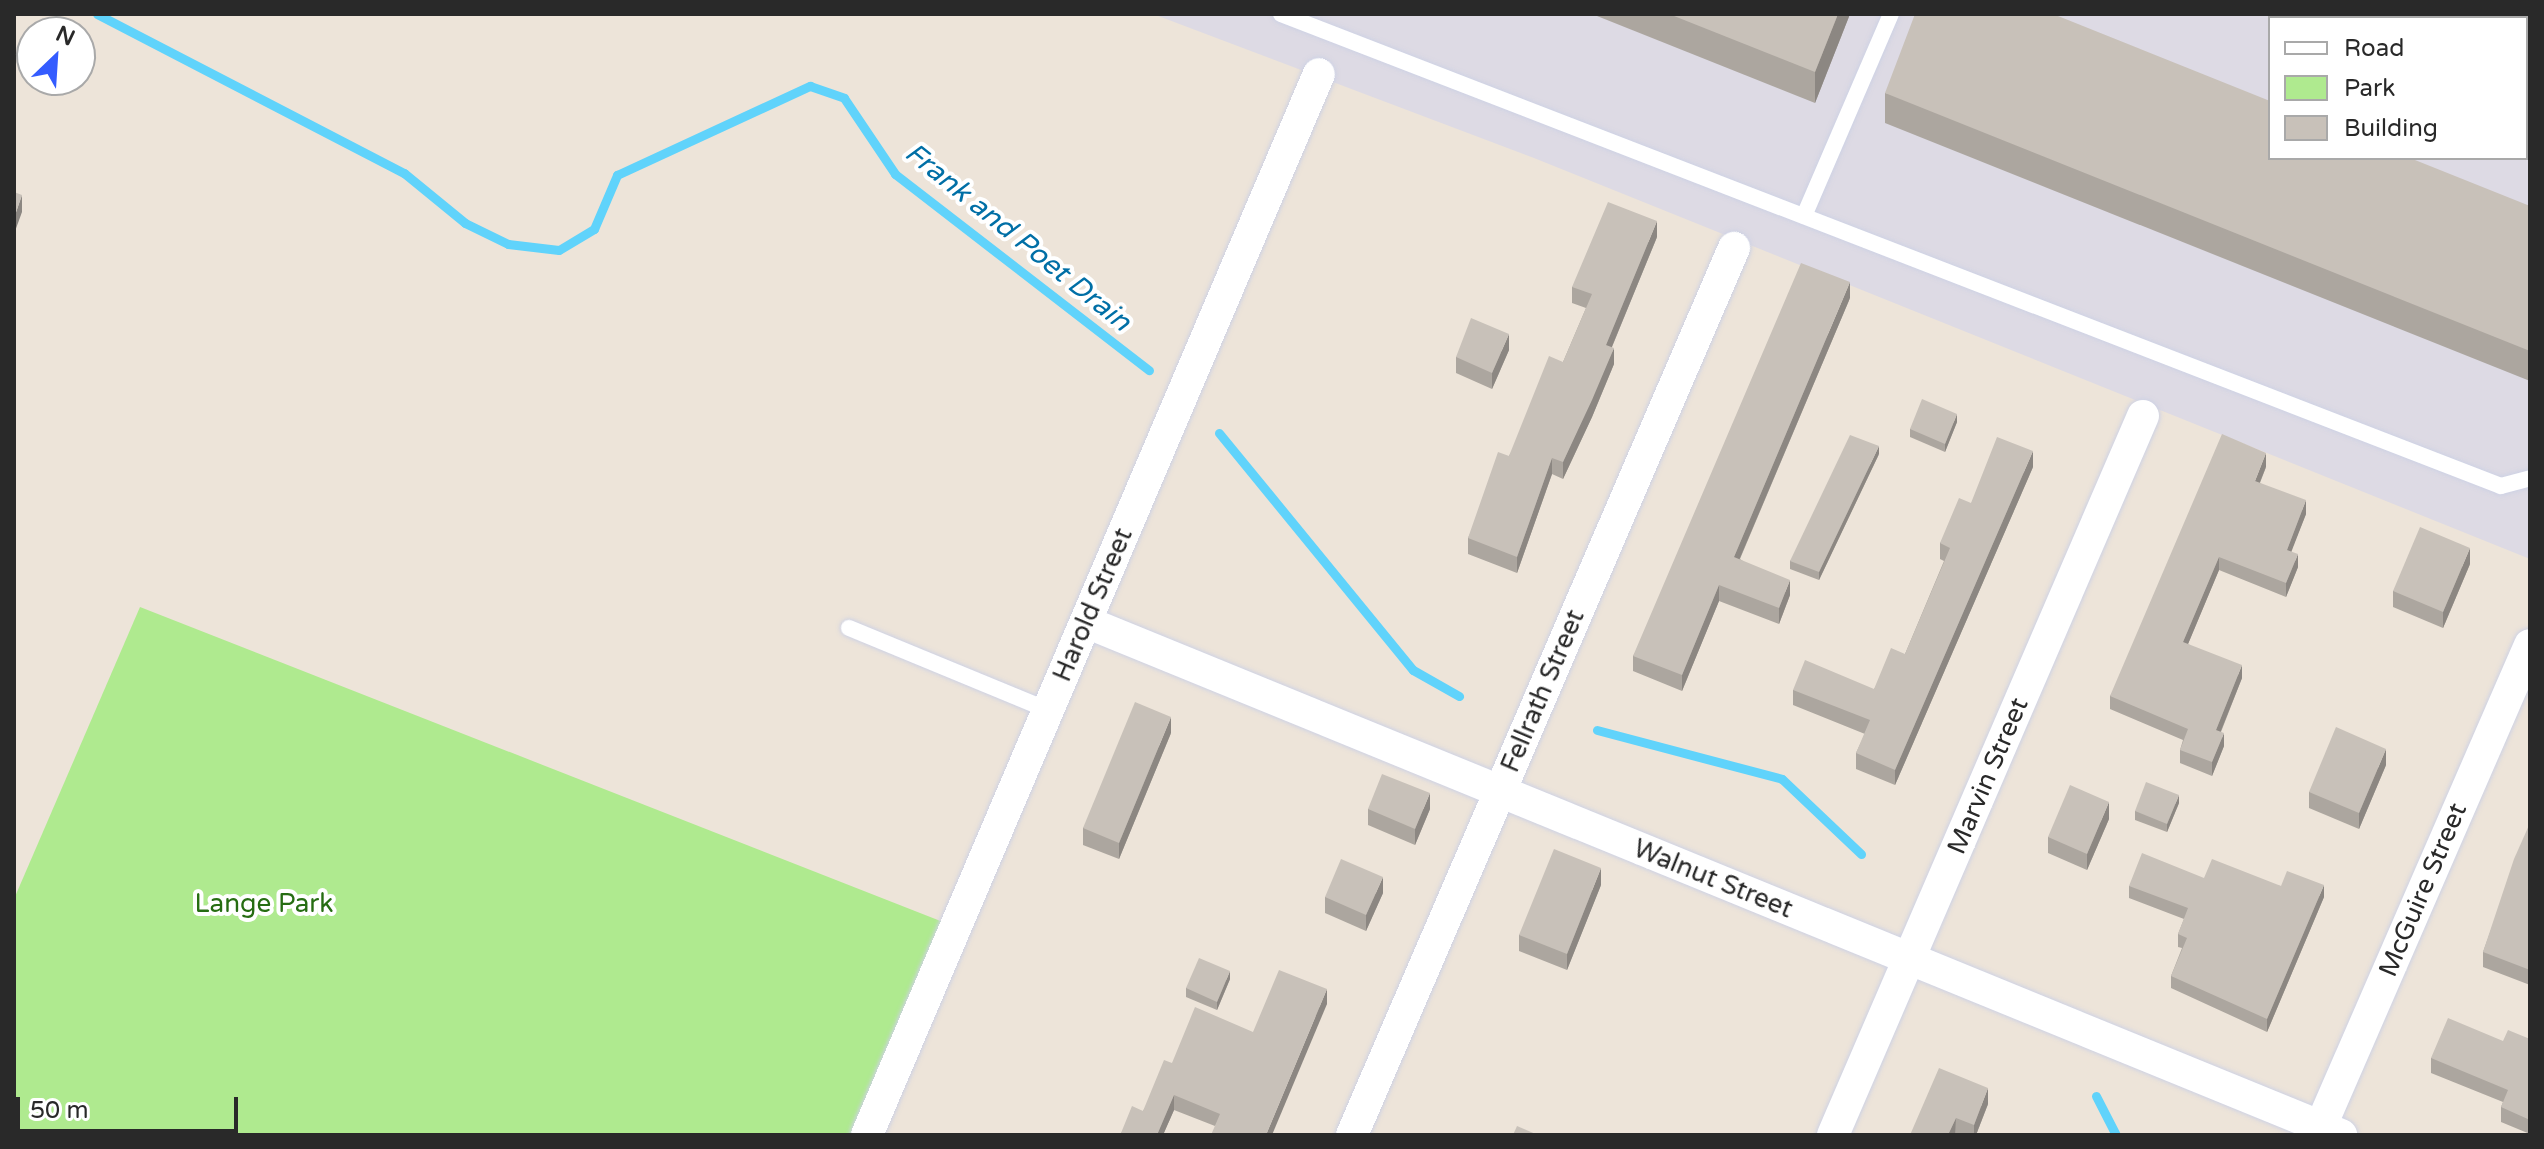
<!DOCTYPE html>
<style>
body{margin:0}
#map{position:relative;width:2544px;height:1149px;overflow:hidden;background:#ede4d9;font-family:"Varela Round",sans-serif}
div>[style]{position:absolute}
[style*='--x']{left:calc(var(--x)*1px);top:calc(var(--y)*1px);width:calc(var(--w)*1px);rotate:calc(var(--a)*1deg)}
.industrial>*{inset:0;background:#dddae4}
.green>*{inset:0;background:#afea8f}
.stream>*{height:9px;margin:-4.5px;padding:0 4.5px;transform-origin:4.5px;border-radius:4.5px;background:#60d3fb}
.roads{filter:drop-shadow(0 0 2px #ced2e4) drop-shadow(0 0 2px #ced2e4)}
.service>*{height:16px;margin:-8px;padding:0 8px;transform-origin:8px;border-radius:8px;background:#fff}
.minor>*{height:32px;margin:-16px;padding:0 16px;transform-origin:16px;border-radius:16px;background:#fff}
.wall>*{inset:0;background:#aca69f}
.shaded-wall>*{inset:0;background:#8c8782}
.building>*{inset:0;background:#c8c1b9}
span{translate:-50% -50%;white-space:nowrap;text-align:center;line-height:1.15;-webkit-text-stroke:8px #fff;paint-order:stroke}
.street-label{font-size:26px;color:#292929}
.park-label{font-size:26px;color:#266d12}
.water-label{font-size:28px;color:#006fa6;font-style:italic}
.frame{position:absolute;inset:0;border:16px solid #292929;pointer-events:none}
.legend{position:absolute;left:2268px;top:16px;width:260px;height:144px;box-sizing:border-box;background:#fff;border:2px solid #a9a9a9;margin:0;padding:10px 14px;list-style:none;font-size:24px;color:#292929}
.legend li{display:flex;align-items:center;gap:16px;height:40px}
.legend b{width:40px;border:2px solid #a9a9a9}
.north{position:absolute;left:16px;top:16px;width:80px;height:80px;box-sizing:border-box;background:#fff;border:2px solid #a9a9a9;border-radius:50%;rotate:25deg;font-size:22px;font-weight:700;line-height:32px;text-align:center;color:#292929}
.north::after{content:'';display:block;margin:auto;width:28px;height:36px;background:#345cff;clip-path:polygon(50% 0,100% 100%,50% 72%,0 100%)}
.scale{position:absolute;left:16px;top:1097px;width:222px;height:36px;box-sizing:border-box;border:4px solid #292929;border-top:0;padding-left:10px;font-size:24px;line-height:28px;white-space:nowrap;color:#292929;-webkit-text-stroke:6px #fff;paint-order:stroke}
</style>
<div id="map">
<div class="industrial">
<div style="clip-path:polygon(evenodd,1153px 14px,2530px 14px,2530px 559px,1534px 158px,1153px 14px,2270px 18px,2526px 18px,2526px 158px,2270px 158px,2270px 18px)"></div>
</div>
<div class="green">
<div style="clip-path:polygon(140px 607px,943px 922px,853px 1135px,14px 1135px,14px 899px)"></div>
</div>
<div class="stream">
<div style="--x:97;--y:14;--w:346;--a:27.4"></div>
<div style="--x:404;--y:173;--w:79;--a:39.3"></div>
<div style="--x:465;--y:223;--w:48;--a:26"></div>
<div style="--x:508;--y:244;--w:51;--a:6.7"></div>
<div style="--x:559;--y:250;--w:41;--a:-31"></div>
<div style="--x:594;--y:229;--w:59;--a:-66.9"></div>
<div style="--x:617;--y:175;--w:213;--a:-24.8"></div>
<div style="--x:810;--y:86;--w:36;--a:19"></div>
<div style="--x:844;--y:98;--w:92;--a:56.1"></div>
<div style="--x:895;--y:174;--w:321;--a:37.7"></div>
<div style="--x:1219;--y:433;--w:306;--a:50.7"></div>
<div style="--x:1413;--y:670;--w:53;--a:29.5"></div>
<div style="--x:1597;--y:730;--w:191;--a:14.8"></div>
<div style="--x:1782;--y:779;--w:109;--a:43.5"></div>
<div style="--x:2096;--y:1096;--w:44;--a:62.9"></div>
</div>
<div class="roads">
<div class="service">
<div style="--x:1281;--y:14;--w:1308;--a:21.15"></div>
<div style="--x:2501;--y:486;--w:30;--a:-15"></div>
<div style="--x:2358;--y:14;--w:11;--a:22"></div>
<div style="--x:2526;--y:80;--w:4;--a:27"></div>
<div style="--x:1804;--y:216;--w:220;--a:-66.7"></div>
<div style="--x:849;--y:628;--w:215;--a:22.4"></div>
</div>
<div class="minor">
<div style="--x:1086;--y:622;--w:1356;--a:22.23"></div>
<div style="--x:867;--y:1135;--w:1153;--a:-66.93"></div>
<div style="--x:1352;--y:1135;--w:966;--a:-66.7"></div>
<div style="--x:1833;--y:1135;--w:783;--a:-66.68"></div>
<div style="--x:2317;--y:1135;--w:534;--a:-66.51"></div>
</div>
</div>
<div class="wall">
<div style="clip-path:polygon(1592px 14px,1850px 14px,1815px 103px)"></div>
<div style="clip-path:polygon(1885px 93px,2530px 206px,2530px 381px,1885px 123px)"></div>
<div style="clip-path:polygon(1657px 237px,1612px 347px,1614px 364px,1592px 417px,1563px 479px,1552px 474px,1517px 573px,1468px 554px,1468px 538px,1509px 456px,1563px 362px,1586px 308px,1572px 303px,1572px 287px)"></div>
<div style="clip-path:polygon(1850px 298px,1740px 559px,1790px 595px,1779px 624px,1719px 601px,1682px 691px,1633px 671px,1633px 656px)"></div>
<div style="clip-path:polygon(1509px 350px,1492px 389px,1456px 373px,1456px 357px)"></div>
<div style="clip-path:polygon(1957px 422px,1945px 452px,1910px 437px,1910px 429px)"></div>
<div style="clip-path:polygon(1879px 454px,1819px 580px,1790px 569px,1790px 561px)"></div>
<div style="clip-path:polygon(2033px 467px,1895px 785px,1856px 769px,1856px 753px,1865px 734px,1793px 705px,1793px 690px,1874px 689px,1905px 654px,1944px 561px,1940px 559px,1940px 543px,1971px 503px)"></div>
<div style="clip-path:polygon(2266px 467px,2260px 483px,2306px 514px,2291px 551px,2298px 567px,2286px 597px,2219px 570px,2188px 644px,2242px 678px,2221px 732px,2224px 746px,2212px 776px,2180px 763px,2180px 750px,2183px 740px,2110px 709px,2110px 696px)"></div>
<div style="clip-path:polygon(2470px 564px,2443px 628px,2393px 607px,2393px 591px)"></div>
<div style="clip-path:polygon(1171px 733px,1119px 859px,1083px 845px,1083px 828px)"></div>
<div style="clip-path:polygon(2386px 765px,2359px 829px,2309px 808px,2309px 792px)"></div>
<div style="clip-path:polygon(2179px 803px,2167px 832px,2135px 820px,2135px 811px)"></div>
<div style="clip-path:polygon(1368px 809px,1430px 809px,1415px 845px,1368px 825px)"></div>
<div style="clip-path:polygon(2109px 819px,2087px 870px,2048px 853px,2048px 837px)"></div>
<div style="clip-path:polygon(2530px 823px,2530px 985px,2483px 967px,2483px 952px)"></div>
<div style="clip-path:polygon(2204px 878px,2281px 886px,2324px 897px,2267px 1032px,2171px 988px,2171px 976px,2182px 948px,2178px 947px,2178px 934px,2184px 919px,2129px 898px,2129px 886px)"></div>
<div style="clip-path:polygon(1601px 885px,1567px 970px,1519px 951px,1519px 935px)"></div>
<div style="clip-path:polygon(1383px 893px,1366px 931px,1325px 913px,1325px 897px)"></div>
<div style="clip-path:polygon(1230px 979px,1217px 1010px,1186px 997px,1186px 988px)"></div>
<div style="clip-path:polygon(1327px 1004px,1215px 1126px,1174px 1110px,1163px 1135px,1121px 1135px,1121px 1133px,1143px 1111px,1172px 1063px)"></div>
<div style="clip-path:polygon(2530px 1039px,2530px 1134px,2501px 1122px,2501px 1107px,2503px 1102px,2431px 1073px,2431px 1058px,2503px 1041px)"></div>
<div style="clip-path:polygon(1988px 1104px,1976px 1135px,1910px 1135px)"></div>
</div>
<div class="shaded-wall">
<div style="clip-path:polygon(1838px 14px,1850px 14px,1815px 103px,1815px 72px)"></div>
<div style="clip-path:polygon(22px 195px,22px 212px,14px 234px,14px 218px)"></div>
<div style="clip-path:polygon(1657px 221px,1657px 237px,1606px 361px,1606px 345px)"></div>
<div style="clip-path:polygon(1850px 282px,1850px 298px,1734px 572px,1734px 557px)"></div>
<div style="clip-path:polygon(1509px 334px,1509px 350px,1492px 389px,1492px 373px)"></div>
<div style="clip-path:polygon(1614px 348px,1614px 364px,1592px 417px,1563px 479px,1563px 462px)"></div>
<div style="clip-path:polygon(1957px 414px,1957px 422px,1945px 452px,1945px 444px)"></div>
<div style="clip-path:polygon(1879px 446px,1879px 454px,1819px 580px,1819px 572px)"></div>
<div style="clip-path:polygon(2033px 451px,2033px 467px,1895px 785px,1895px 770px)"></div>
<div style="clip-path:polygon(2266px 453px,2266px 467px,2255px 494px,2255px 481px)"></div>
<div style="clip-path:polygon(1552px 458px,1552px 474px,1517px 573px,1517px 557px)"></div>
<div style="clip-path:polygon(2306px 500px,2306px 514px,2287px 563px,2287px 550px)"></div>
<div style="clip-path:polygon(2470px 548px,2470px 564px,2443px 628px,2443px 612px)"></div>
<div style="clip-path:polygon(2298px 554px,2298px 567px,2286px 597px,2286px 583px)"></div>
<div style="clip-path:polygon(2219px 557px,2219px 570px,2183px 656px,2183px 642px)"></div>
<div style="clip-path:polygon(1790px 580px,1790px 595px,1779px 624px,1779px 608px)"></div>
<div style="clip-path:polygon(1719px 585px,1719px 601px,1682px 691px,1682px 675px)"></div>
<div style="clip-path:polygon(2242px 665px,2242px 678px,2216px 743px,2216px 730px)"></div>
<div style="clip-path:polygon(1171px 717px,1171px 733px,1119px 859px,1119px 843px)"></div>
<div style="clip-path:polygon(2224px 733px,2224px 746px,2212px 776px,2212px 762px)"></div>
<div style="clip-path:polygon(2386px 749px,2386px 765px,2359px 829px,2359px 813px)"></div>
<div style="clip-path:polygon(1430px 793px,1430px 809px,1415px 845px,1415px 829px)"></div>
<div style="clip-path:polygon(2179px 795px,2179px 803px,2167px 832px,2167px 824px)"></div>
<div style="clip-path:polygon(2109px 802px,2109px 819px,2087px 870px,2087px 854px)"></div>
<div style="clip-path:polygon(1601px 868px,1601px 885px,1567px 970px,1567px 954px)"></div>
<div style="clip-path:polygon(1383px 877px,1383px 893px,1366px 931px,1366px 915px)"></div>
<div style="clip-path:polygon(2324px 885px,2324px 897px,2267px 1032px,2267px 1019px)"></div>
<div style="clip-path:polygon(1230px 971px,1230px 979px,1217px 1010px,1217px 1002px)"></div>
<div style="clip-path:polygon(1327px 989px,1327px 1004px,1272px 1135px,1266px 1135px)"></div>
<div style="clip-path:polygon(1988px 1088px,1988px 1104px,1976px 1135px,1974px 1135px,1974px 1125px)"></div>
<div style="clip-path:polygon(1174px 1095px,1174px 1110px,1163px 1135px,1157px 1135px)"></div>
<div style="clip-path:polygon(1956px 1118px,1955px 1135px,1948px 1135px)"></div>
</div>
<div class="building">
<div style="clip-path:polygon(1669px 14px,1838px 14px,1815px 72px)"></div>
<div style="clip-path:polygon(1915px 14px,2053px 14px,2270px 101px,2270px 158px,2410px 158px,2530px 206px,2530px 351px,1885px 93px)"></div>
<div style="clip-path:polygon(14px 192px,22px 195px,14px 218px)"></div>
<div style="clip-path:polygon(1608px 202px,1657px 221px,1606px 345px,1614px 348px,1592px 400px,1563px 462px,1552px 458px,1517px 557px,1468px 538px,1498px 452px,1509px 456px,1549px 356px,1563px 362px,1592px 294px,1572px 287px)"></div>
<div style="clip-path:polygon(1801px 263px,1850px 282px,1734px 557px,1790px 580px,1779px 608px,1719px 585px,1682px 675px,1633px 656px)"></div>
<div style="clip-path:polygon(1471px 318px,1509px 334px,1492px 373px,1456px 357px)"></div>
<div style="clip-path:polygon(1922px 399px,1957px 414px,1945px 444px,1910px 429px)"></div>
<div style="clip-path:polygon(2222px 434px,2266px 453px,2255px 481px,2306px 500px,2287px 550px,2298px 554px,2286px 583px,2219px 557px,2183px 642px,2242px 665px,2216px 730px,2224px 733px,2212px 762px,2180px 750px,2188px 729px,2110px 696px)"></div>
<div style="clip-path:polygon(1850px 435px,1879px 446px,1819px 572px,1790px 561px)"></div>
<div style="clip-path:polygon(1997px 437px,2033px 451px,1895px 770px,1856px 753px,1870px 720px,1793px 690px,1805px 660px,1874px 689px,1891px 648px,1905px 654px,1950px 548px,1940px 543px,1959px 498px,1971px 503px)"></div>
<div style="clip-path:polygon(2420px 527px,2470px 548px,2443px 612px,2393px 591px)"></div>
<div style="clip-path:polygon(1135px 702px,1171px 717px,1119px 843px,1083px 828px)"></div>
<div style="clip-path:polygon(2336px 727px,2386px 749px,2359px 813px,2309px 792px)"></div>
<div style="clip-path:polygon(1382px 774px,1430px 793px,1415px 829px,1368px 809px)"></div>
<div style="clip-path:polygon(2146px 782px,2179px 795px,2167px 824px,2135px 811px)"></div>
<div style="clip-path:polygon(2070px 785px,2109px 802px,2087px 854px,2048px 837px)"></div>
<div style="clip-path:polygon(2530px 823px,2530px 970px,2483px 952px,2514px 859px)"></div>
<div style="clip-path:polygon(1554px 849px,1601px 868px,1567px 954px,1519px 935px)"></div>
<div style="clip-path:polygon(2142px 853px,2204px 878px,2212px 859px,2281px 886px,2287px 871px,2324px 885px,2267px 1019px,2171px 976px,2187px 938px,2178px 934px,2188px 908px,2129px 886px)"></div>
<div style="clip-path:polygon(1341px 859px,1383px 877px,1366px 915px,1325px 897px)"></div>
<div style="clip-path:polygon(1199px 958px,1230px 971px,1217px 1002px,1186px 988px)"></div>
<div style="clip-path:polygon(1279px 970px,1327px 989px,1266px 1135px,1211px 1135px,1220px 1114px,1174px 1095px,1157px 1135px,1125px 1135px,1121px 1133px,1132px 1106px,1143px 1111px,1164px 1060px,1172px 1063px,1195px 1007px,1253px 1032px)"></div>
<div style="clip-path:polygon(2448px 1018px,2503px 1041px,2508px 1030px,2530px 1039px,2530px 1120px,2501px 1107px,2508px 1090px,2431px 1058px)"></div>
<div style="clip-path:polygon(1939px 1068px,1988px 1088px,1974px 1125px,1956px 1118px,1948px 1135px,1910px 1135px)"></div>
<div style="clip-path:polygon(1517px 1126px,1538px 1135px,1513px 1135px)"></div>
</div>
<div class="street-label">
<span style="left:1093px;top:605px;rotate:-67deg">Harold Street</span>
<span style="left:1543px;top:691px;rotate:-67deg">Fellrath Street</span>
<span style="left:1988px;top:776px;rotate:-67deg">Marvin Street</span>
<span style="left:1713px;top:879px;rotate:22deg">Walnut Street</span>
<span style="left:2423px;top:890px;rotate:-67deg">McGuire Street</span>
</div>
<div class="park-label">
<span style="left:264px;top:904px">Lange Park</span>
</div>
<div class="water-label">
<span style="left:1018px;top:237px;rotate:39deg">Frank and Poet Drain</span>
</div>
<div class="frame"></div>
<ul class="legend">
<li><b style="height:10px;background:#fff"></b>Road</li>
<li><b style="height:22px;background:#afea8f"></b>Park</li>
<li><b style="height:22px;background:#c8c1b9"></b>Building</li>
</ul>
<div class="north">N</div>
<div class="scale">50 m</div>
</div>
